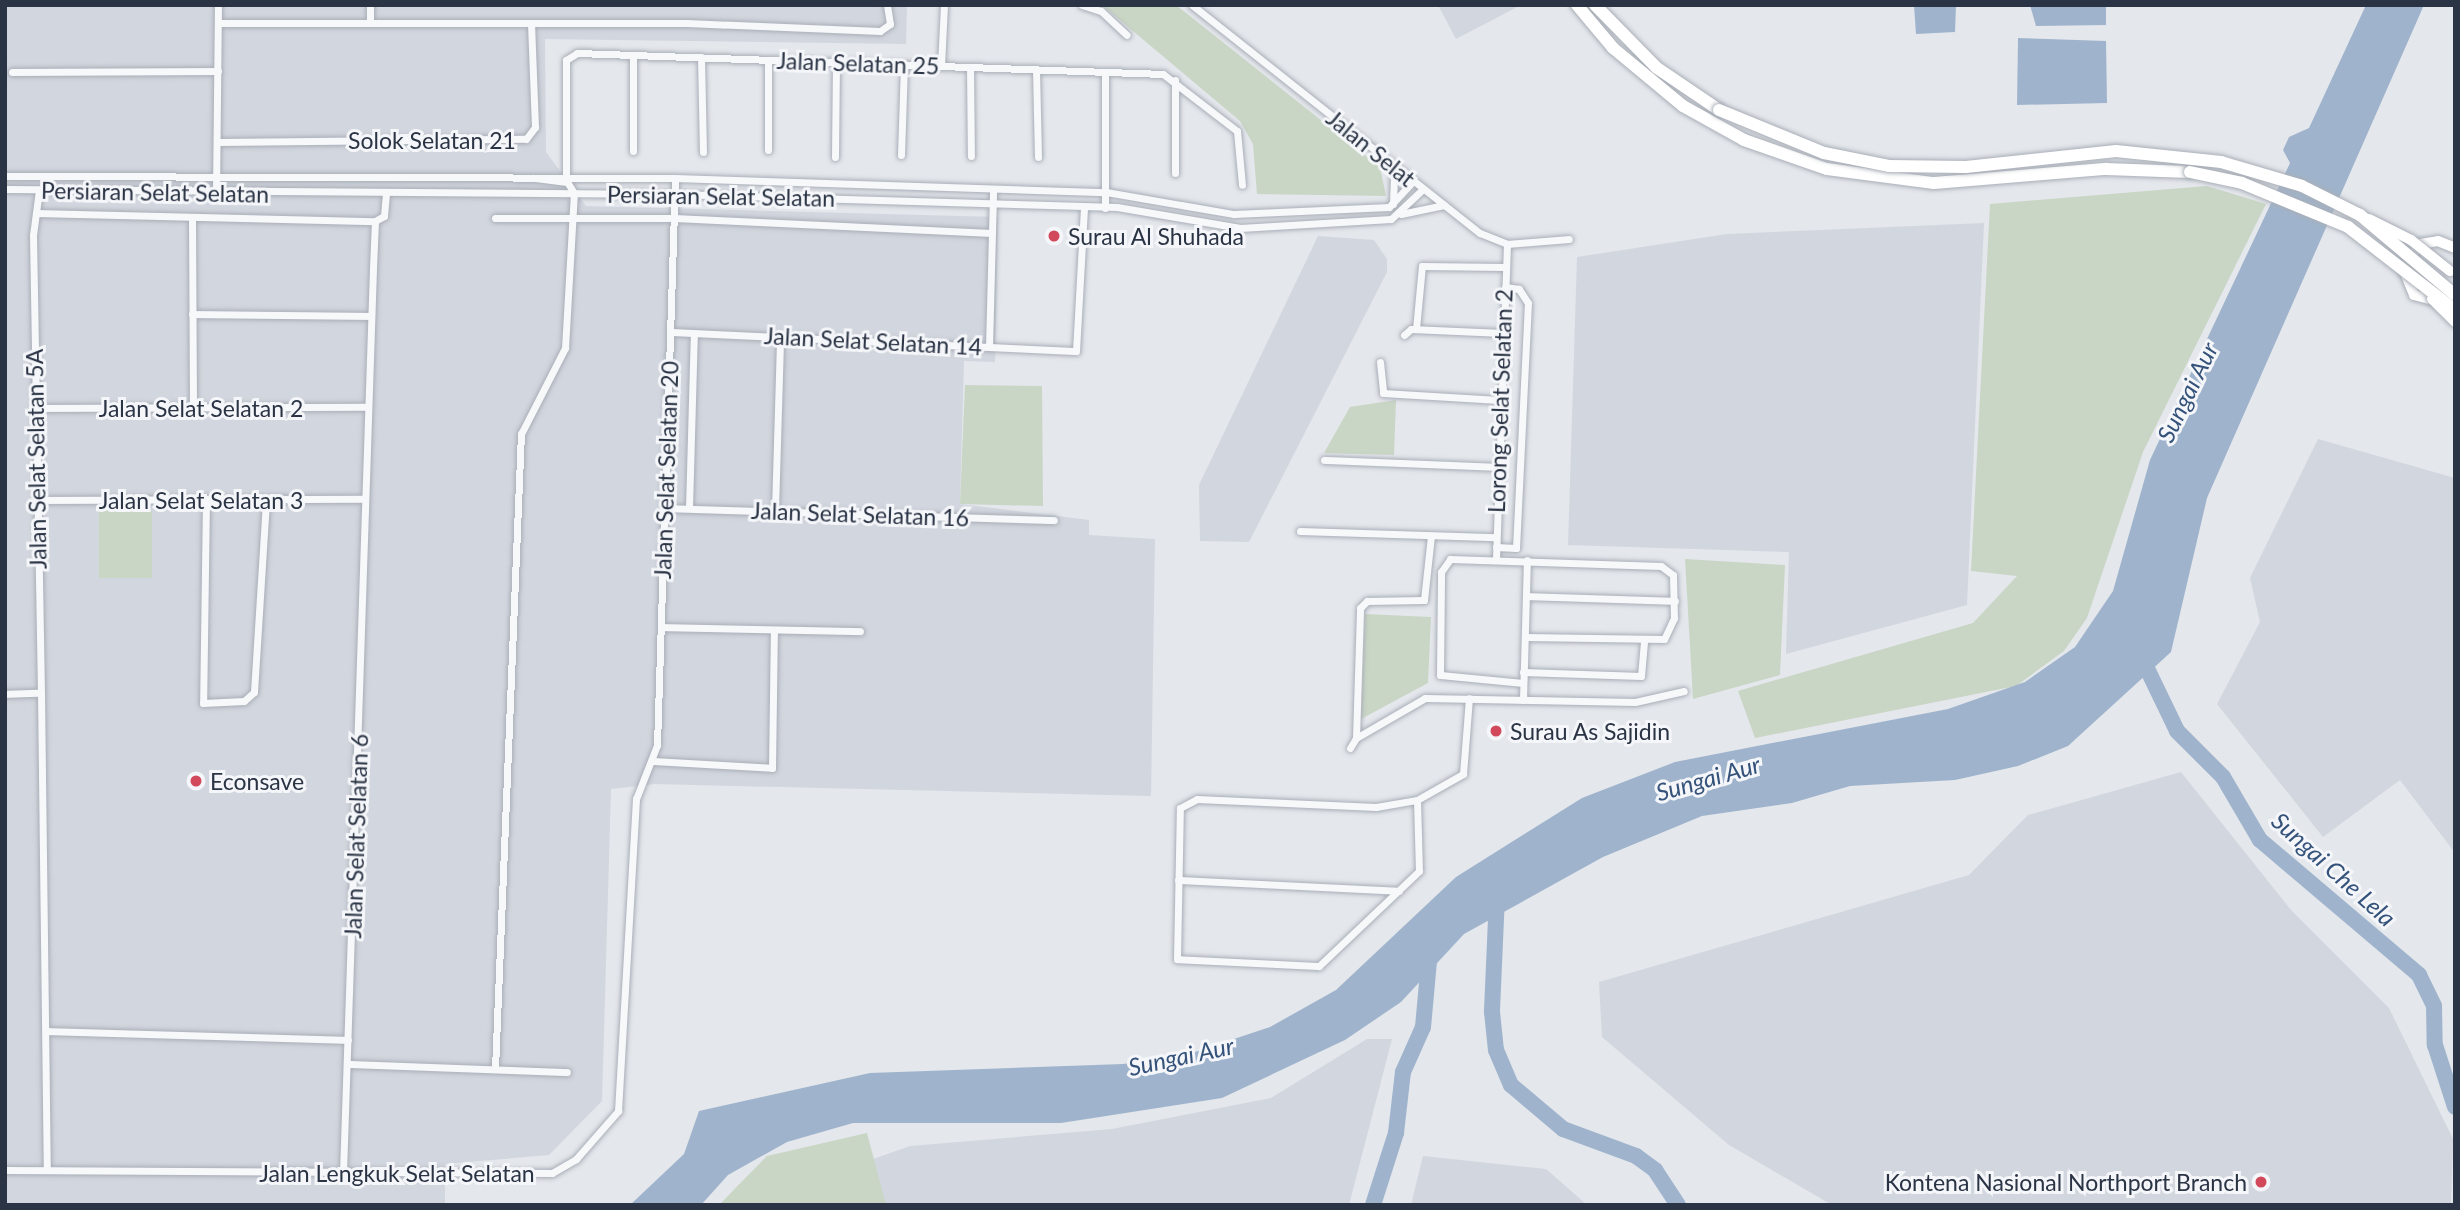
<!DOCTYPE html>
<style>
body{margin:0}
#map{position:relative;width:2460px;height:1210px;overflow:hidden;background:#e4e7ec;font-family:Lato,sans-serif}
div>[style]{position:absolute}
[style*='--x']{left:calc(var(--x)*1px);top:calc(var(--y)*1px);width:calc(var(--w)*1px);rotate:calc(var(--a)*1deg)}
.built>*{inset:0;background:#d2d6de}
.green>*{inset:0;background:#c9d6c5}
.water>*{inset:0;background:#9fb4cc}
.river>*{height:16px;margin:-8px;padding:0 8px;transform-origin:8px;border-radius:8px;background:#9fb4cc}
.roads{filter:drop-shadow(0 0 2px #a9aeb7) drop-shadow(0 0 2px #a9aeb7)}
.street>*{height:7px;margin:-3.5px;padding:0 3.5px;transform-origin:3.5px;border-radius:3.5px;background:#f7f8fa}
.secondary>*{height:10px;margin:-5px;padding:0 5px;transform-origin:5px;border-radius:5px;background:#fff}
.primary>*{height:12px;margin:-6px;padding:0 6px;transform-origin:6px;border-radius:6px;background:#fff}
.bridges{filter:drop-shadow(0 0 2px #a9aeb7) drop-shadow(0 0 2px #a9aeb7)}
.secondary-bridge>*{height:10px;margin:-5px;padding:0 5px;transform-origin:5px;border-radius:5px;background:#fff}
.primary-bridge>*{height:12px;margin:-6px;padding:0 6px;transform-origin:6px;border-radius:6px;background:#fff}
.dots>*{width:19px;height:19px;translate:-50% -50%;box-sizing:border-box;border:4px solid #f4f6f9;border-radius:50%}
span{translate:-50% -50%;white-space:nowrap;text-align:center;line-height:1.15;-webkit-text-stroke:6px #f4f6f9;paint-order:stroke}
.street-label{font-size:23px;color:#2b3445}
.poi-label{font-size:23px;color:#2b3445}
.left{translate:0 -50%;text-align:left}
.right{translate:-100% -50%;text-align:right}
.water-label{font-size:24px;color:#34527a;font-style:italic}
.frame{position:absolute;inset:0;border:7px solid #2b3445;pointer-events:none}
</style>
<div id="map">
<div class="built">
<div style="clip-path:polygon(5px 5px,907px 5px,906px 44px,545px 39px,546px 152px,586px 206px,998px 217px,995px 362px,964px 361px,960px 504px,1089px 520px,1089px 535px,1155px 539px,1151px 796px,655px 784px,611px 789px,602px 1101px,549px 1155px,445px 1164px,445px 1205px,5px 1205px)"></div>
<div style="clip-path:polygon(1438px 5px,1521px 5px,1456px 39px)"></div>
<div style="clip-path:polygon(1984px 223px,1967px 605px,1786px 654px,1789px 552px,1568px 545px,1577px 257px,1727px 234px)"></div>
<div style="clip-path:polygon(1318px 236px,1374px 240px,1387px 259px,1387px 272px,1249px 542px,1200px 541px,1199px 485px)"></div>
<div style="clip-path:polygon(2318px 439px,2455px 478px,2455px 853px,2400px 780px,2323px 837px,2217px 704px,2260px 622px,2250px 578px)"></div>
<div style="clip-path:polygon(2181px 772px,2291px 910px,2389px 1008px,2453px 1139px,2451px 1205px,1832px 1205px,1729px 1145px,1602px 1037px,1599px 982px,1969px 875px,2028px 815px)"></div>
<div style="clip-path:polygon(1367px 1039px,1392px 1039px,1349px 1205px,764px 1205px,778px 1193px,910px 1146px,1112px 1129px,1271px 1098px)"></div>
<div style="clip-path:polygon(1423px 1156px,1546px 1169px,1587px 1205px,1411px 1205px)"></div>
</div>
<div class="green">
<div style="clip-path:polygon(1102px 5px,1176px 5px,1380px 167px,1386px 196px,1257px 194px,1253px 144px,1240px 121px)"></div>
<div style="clip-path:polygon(2207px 186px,2266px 204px,2143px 452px,2087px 618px,2064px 651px,2016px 686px,1755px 738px,1738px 691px,1973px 623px,2017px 576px,1971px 571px,1990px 204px)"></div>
<div style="clip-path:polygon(965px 385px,1042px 386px,1043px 506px,960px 504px)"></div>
<div style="clip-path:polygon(1396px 400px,1394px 455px,1324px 453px,1350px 407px)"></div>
<div style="clip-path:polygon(99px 510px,152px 511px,152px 578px,99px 578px)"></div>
<div style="clip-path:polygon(1685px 559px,1785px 565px,1780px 675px,1693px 699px)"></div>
<div style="clip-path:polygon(1365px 614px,1431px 617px,1428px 683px,1361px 719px)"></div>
<div style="clip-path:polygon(867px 1133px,886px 1205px,719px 1205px,767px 1156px)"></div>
</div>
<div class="water">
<div style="clip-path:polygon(1914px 5px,1956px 5px,1955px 32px,1916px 34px)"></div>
<div style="clip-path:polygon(2030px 5px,2106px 5px,2106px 25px,2036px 26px)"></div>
<div style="clip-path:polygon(2366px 5px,2424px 5px,2207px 498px,2171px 652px,2068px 746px,2018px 766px,1955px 780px,1850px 786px,1792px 803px,1702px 816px,1603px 857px,1464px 934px,1401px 1002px,1345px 1040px,1222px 1098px,1061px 1123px,853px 1123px,787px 1142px,728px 1175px,701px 1205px,630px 1205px,684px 1154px,699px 1111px,870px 1073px,1123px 1064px,1186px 1055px,1270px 1027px,1336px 990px,1456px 877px,1582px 798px,1675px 762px,1948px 709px,2025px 682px,2075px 647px,2113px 591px,2150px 460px,2290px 163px,2283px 150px,2289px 137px,2309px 128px)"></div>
<div style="clip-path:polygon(2018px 38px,2106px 41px,2107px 103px,2017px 105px)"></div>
</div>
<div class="river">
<div style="--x:2140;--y:654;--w:85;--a:64.3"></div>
<div style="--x:2177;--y:731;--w:65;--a:45"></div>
<div style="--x:2223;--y:777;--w:73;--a:59.6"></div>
<div style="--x:2260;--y:840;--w:209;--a:40.3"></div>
<div style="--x:2419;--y:975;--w:34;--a:64"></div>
<div style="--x:2434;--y:1006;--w:39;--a:89"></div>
<div style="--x:2435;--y:1045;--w:65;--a:72.1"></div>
<div style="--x:1497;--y:896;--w:116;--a:92.5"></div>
<div style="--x:1492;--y:1012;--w:38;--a:84"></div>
<div style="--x:1496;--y:1050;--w:38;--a:67"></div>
<div style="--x:1511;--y:1085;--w:68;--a:40.2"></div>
<div style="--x:1563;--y:1129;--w:78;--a:20.3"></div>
<div style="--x:1636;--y:1156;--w:24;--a:36"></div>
<div style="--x:1655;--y:1170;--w:42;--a:56.7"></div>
<div style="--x:1373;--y:1205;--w:76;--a:-72.3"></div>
<div style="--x:1396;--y:1133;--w:61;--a:-83.5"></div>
<div style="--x:1403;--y:1072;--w:49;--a:-66"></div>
<div style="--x:1423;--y:1027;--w:77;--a:-84.8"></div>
</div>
<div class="roads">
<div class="street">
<div style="--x:1082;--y:5;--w:20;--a:18"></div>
<div style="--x:1101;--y:11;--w:35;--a:43"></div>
<div style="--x:1192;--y:5;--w:367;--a:38.4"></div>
<div style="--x:1480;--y:233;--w:29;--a:22"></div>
<div style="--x:1507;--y:244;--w:62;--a:-4.6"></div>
<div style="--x:370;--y:22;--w:17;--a:-90"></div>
<div style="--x:218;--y:23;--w:469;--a:0"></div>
<div style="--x:687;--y:23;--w:193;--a:2.4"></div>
<div style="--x:880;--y:31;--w:12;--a:-35"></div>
<div style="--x:890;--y:24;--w:19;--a:-99"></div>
<div style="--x:633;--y:55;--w:96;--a:90"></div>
<div style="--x:701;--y:57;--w:95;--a:88.8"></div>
<div style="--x:941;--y:66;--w:61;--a:-87.2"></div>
<div style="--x:970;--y:67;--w:89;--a:89.4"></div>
<div style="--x:1036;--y:69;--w:88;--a:88.7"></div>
<div style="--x:12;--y:72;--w:206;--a:-0.3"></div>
<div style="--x:1105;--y:72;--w:136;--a:90"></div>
<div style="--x:218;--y:142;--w:308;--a:-0.6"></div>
<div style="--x:526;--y:139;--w:15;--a:-53"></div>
<div style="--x:535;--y:127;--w:103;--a:-92.2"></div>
<div style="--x:768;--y:150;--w:90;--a:-90"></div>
<div style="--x:901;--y:155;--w:91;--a:-88.1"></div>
<div style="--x:835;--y:157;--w:95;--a:-89.4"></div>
<div style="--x:1175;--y:173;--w:93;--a:-90"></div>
<div style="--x:5;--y:176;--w:670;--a:0.17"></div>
<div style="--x:675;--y:178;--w:431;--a:1.9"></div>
<div style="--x:1106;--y:192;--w:130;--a:9.8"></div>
<div style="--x:1234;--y:214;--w:155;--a:-2.6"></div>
<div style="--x:1389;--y:207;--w:35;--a:-47"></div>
<div style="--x:566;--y:177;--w:117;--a:-90"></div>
<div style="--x:566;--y:60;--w:13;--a:-32"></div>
<div style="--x:577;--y:53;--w:586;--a:2.05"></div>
<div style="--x:1163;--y:74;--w:93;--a:37.6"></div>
<div style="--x:1237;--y:131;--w:54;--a:84.7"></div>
<div style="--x:5;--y:189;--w:670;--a:0.43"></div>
<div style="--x:675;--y:194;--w:442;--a:1.7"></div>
<div style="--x:1117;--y:207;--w:125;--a:9.7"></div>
<div style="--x:1240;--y:228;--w:151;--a:-3.4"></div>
<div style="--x:1391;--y:219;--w:44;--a:-43.2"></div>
<div style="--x:216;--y:193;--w:188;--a:-89.4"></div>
<div style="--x:1393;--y:204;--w:37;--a:-88"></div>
<div style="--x:36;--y:213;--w:339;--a:1.4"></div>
<div style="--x:1401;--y:214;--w:44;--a:-11.8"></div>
<div style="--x:192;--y:217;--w:191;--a:89.7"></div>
<div style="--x:495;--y:218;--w:179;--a:0"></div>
<div style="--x:674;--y:218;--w:318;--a:2.7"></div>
<div style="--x:192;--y:314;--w:179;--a:0.6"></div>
<div style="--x:1416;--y:329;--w:63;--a:-84.6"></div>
<div style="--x:1422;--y:266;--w:83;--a:0.7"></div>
<div style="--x:670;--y:332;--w:406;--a:2.7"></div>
<div style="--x:1076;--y:351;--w:143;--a:-86.8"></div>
<div style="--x:1404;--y:335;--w:9;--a:-41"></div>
<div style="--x:1411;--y:329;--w:92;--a:2.5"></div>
<div style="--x:989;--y:347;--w:158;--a:-88.5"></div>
<div style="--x:1380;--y:362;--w:31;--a:84"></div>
<div style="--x:1383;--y:393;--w:116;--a:3.5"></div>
<div style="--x:35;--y:408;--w:332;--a:-0.2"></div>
<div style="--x:1324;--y:460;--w:173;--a:2.3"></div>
<div style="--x:206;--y:499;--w:204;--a:90.8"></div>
<div style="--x:203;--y:703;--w:41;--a:-2.8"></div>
<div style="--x:244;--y:701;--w:13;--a:-42"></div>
<div style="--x:254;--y:692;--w:193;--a:-86.4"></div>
<div style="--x:38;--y:500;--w:326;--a:-0.2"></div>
<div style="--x:666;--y:508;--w:388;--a:1.8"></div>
<div style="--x:689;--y:508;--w:175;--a:-88.4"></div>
<div style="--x:775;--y:510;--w:173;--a:-88.3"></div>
<div style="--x:1300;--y:531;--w:196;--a:1.8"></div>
<div style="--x:1496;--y:547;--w:20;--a:3"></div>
<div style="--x:1516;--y:548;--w:245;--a:-87.2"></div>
<div style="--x:1528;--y:303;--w:17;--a:-123"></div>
<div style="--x:1519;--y:289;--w:14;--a:-172"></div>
<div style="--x:1496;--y:559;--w:315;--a:-88"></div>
<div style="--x:1527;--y:596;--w:148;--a:1.9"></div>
<div style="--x:661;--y:627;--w:199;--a:1.2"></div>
<div style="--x:1523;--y:672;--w:118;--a:1.9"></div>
<div style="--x:1641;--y:676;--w:35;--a:-85"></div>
<div style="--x:1523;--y:683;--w:83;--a:-174.5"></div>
<div style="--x:1440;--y:675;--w:103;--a:-89.4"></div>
<div style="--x:1441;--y:572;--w:16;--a:-55"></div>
<div style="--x:1450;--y:559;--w:211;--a:1.9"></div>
<div style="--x:1661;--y:566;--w:15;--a:37"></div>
<div style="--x:1673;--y:575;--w:43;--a:88.7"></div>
<div style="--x:1674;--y:618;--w:23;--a:115"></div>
<div style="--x:1664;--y:639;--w:139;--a:-179.2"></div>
<div style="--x:41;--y:693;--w:477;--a:89.3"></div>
<div style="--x:5;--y:694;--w:36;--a:-2"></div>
<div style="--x:41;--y:693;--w:458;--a:-91"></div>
<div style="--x:33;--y:235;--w:45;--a:-82.4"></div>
<div style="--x:1523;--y:700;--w:140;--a:-88.4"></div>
<div style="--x:1356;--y:738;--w:130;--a:-88.2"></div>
<div style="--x:1360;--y:608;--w:10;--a:-45"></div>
<div style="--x:1367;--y:601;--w:57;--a:-1"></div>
<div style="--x:1424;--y:600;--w:64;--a:-83.8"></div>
<div style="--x:1350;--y:748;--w:12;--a:-59"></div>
<div style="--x:1356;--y:738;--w:80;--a:-30.1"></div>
<div style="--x:1425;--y:698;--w:210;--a:1.1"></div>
<div style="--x:1635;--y:702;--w:50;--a:-12.7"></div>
<div style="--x:652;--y:761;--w:120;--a:3.3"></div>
<div style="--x:772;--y:768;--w:138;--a:-89.2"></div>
<div style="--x:1417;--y:800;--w:71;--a:88.4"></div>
<div style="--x:1419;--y:871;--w:138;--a:136.5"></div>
<div style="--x:1319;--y:966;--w:142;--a:-177.2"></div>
<div style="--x:1177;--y:959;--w:151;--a:-88.9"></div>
<div style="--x:1180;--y:808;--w:19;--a:-28"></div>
<div style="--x:1197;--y:799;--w:179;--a:2.6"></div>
<div style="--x:1376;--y:807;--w:42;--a:-9.7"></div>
<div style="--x:1417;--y:800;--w:53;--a:-29.5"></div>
<div style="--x:1463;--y:774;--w:76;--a:-85.5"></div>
<div style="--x:1178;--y:880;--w:221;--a:2.8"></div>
<div style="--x:48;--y:1031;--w:300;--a:1.7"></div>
<div style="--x:347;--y:1064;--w:220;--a:2.1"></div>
<div style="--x:495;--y:1069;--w:636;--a:-87.66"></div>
<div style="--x:521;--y:434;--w:97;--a:-62.9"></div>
<div style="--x:565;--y:348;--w:155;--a:-86.7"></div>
<div style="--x:574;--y:193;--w:13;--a:-122"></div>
<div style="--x:567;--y:182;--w:34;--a:-173"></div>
<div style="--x:5;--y:1170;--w:547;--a:0.31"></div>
<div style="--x:552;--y:1173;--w:28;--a:-30"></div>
<div style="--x:576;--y:1159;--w:64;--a:-48.8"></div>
<div style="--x:618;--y:1111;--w:313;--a:-86.7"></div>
<div style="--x:636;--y:799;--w:58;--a:-68.7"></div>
<div style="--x:657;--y:745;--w:567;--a:-88.18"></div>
<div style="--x:343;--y:1173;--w:905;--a:-88.1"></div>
<div style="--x:373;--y:268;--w:47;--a:-87.6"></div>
<div style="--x:375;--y:221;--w:10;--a:-29"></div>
<div style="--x:384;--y:216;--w:22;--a:-85"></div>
</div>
<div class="secondary">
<div style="--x:2440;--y:302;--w:27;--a:-165"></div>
<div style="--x:2414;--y:295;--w:29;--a:-112"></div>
<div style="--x:2403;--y:268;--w:29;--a:-55"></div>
<div style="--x:2420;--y:244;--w:18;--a:-9"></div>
<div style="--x:2438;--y:241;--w:18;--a:22"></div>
</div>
<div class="primary">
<div style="--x:1577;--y:5;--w:56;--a:50.1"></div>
<div style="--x:1613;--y:48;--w:91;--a:39.6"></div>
<div style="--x:1683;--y:106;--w:70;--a:29.1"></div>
<div style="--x:1744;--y:140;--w:88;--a:19.3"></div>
<div style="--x:1827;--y:169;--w:108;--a:7.5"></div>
<div style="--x:1934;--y:183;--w:173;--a:-4.7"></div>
<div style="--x:2106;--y:169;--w:84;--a:2"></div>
<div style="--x:1595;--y:5;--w:88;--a:45.5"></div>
<div style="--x:1657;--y:68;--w:75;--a:34.1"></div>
</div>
</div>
<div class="bridges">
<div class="secondary-bridge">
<div style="--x:2369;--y:219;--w:47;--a:26.6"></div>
<div style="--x:2411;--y:240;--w:50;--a:38.5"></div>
<div style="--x:2432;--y:299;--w:33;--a:45"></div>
</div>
<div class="primary-bridge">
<div style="--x:1719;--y:110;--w:113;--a:22.3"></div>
<div style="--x:1824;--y:153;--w:66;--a:11.3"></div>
<div style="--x:1889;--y:166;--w:77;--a:0.7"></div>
<div style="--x:1966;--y:167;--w:151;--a:-6.1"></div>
<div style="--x:2116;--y:151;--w:106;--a:6"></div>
<div style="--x:2221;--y:162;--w:84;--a:16.5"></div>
<div style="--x:2302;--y:186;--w:65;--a:26.6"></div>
<div style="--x:2360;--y:215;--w:124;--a:40.1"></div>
<div style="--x:2190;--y:172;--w:53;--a:11.9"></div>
<div style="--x:2242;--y:183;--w:115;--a:22.5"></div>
<div style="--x:2348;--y:227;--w:135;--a:37.8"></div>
</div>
</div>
<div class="dots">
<div style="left:1054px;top:236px;background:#d1495b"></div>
<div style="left:1496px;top:731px;background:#d1495b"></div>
<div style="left:196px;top:781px;background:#d1495b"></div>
<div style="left:2261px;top:1182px;background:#d1495b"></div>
</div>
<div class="street-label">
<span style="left:858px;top:63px;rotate:2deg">Jalan Selatan 25</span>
<span style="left:432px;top:140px">Solok Selatan 21</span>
<span style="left:1371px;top:148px;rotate:39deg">Jalan Selat</span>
<span style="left:155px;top:192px;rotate:1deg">Persiaran Selat Selatan</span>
<span style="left:721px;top:196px;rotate:1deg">Persiaran Selat Selatan</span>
<span style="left:873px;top:341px;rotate:3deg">Jalan Selat Selatan 14</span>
<span style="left:1500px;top:401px;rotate:-88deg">Lorong Selat Selatan 2</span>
<span style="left:201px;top:408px">Jalan Selat Selatan 2</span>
<span style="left:36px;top:459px;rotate:-91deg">Jalan Selat Selatan 5A</span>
<span style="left:666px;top:470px;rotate:-88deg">Jalan Selat Selatan 20</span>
<span style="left:201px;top:500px">Jalan Selat Selatan 3</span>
<span style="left:860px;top:514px;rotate:2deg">Jalan Selat Selatan 16</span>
<span style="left:356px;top:836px;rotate:-88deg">Jalan Selat Selatan 6</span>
<span style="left:397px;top:1173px">Jalan Lengkuk Selat Selatan</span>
</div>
<div class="poi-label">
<span class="left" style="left:1068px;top:236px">Surau Al Shuhada</span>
<span class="left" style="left:1510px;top:731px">Surau As Sajidin</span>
<span class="left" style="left:210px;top:781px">Econsave</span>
<span class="right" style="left:2247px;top:1182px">Kontena Nasional Northport Branch</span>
</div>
<div class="water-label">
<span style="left:2187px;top:392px;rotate:-64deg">Sungai Aur</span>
<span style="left:1708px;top:778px;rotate:-16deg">Sungai Aur</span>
<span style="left:2334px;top:869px;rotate:42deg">Sungai Che Lela</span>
<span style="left:1181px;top:1056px;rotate:-12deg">Sungai Aur</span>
</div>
<div class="frame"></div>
</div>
